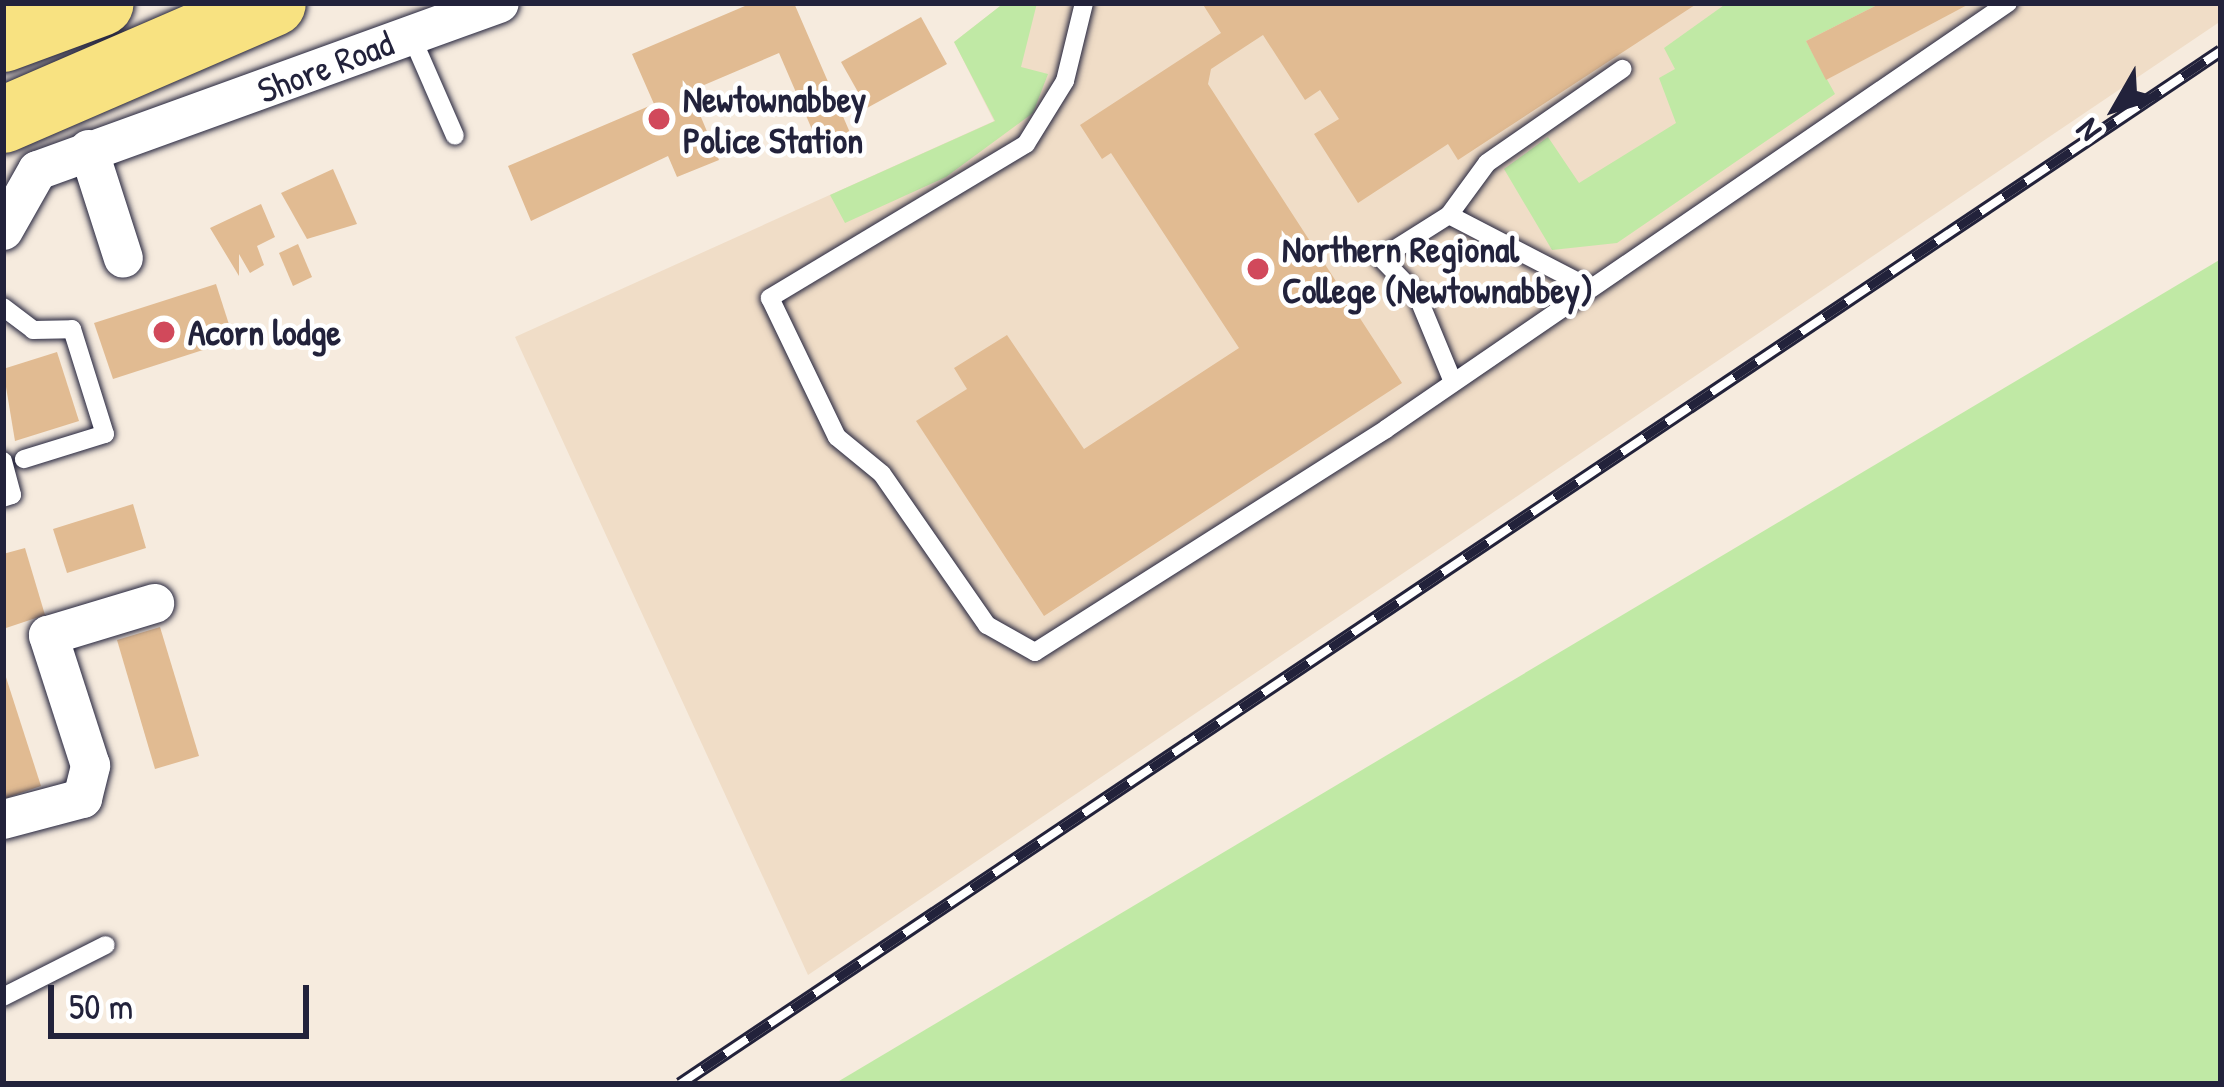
<!DOCTYPE html>
<style>
body{margin:0}
#map{position:relative;width:2224px;height:1087px;overflow:hidden;background:#f6ebde;font-family:"Patrick Hand",sans-serif}
div>[style]{position:absolute}
[style*='--x']{left:calc(var(--x)*1px);top:calc(var(--y)*1px);width:calc(var(--w)*1px);rotate:calc(var(--a)*1deg)}
.built>*{inset:0;background:#f0ddc7}
.green>*{inset:0;background:#c0e9a5}
.building>*{inset:0;background:#e1bb92}
.roads{filter:drop-shadow(0 0 3px #22223b) drop-shadow(0 0 3px #22223b)}
.lane>*{height:18px;margin:-9px;padding:0 9px;transform-origin:9px;border-radius:9px;background:#fff}
.street>*{height:39px;margin:-19.5px;padding:0 19.5px;transform-origin:19.5px;border-radius:19.5px;background:#fff}
.highway>*{height:66px;margin:-33px;padding:0 33px;transform-origin:33px;border-radius:33px;background:#f8e281}
.rail>*{height:14px;margin-top:-7px;transform-origin:0;background:repeating-linear-gradient(90deg,#fff 0 27px,#22223b 0 54px);box-sizing:border-box;border-block:3px solid #22223b}
.dots>*{width:33px;height:33px;translate:-50% -50%;box-sizing:border-box;border:6px solid #fff;border-radius:50%}
span{translate:-50% -50%;white-space:nowrap;text-align:center;line-height:1.15;-webkit-text-stroke:9px #fff;paint-order:stroke}
.street-label{font-size:36px;color:#22223b}
.poi-label{font-size:36px;color:#22223b;font-weight:700}
.left{translate:0 -50%;text-align:left}
.frame{position:absolute;inset:0;border:6px solid #22223b;pointer-events:none}
.north{position:absolute;left:2056px;top:48px;width:120px;height:120px;-webkit-text-stroke:9px #fff;paint-order:stroke;rotate:231deg;font-size:33px;font-weight:700;line-height:48px;text-align:center;color:#22223b}
.north::after{content:'';display:block;margin:auto;width:42px;height:54px;background:#22223b;clip-path:polygon(50% 0,100% 100%,50% 72%,0 100%)}
.scale{position:absolute;left:48px;top:985px;width:261px;height:54px;box-sizing:border-box;border:6px solid #22223b;border-top:0;padding-left:15px;font-size:36px;line-height:42px;white-space:nowrap;color:#22223b;-webkit-text-stroke:9px #fff;paint-order:stroke}
</style>
<div id="map">
<div class="built">
<div style="clip-path:polygon(1004px 3px,2221px 3px,2221px 21px,808px 975px,515px 337px,994px 121px,954px 42px)"></div>
</div>
<div class="green">
<div style="clip-path:polygon(1004px 3px,1037px 3px,1021px 67px,1048px 74px,1033px 113px,946px 177px,845px 223px,830px 195px,995px 121px,954px 42px)"></div>
<div style="clip-path:polygon(1727px 3px,1881px 3px,1806px 41px,1835px 94px,1617px 243px,1552px 250px,1504px 169px,1548px 137px,1579px 183px,1676px 123px,1659px 78px,1675px 69px,1664px 48px)"></div>
<div style="clip-path:polygon(2221px 259px,2221px 1084px,834px 1084px)"></div>
</div>
<div class="building">
<div style="clip-path:polygon(752px 3px,794px 3px,851px 135px,820px 148px,779px 53px,690px 91px,719px 160px,677px 177px,668px 156px,531px 221px,508px 166px,654px 104px,632px 54px)"></div>
<div style="clip-path:polygon(1202px 3px,1698px 3px,1458px 160px,1448px 144px,1358px 203px,1314px 134px,1339px 119px,1320px 90px,1305px 100px,1263px 35px,1211px 69px,1208px 84px,1402px 383px,1044px 616px,916px 421px,967px 389px,954px 368px,1007px 335px,1084px 449px,1239px 348px,1111px 153px,1102px 159px,1080px 125px,1221px 33px)"></div>
<div style="clip-path:polygon(1881px 3px,1971px 3px,1826px 80px,1806px 41px)"></div>
<div style="clip-path:polygon(921px 17px,947px 64px,867px 108px,841px 62px)"></div>
<div style="clip-path:polygon(333px 169px,357px 224px,307px 239px,281px 193px)"></div>
<div style="clip-path:polygon(261px 204px,275px 237px,257px 246px,264px 265px,250px 273px,239px 254px,239px 276px,210px 228px)"></div>
<div style="clip-path:polygon(298px 244px,312px 277px,293px 286px,279px 253px)"></div>
<div style="clip-path:polygon(216px 284px,234px 340px,113px 379px,94px 323px)"></div>
<div style="clip-path:polygon(57px 352px,79px 421px,15px 441px,3px 369px)"></div>
<div style="clip-path:polygon(133px 504px,146px 548px,67px 573px,53px 529px)"></div>
<div style="clip-path:polygon(25px 548px,45px 615px,3px 629px,3px 554px)"></div>
<div style="clip-path:polygon(160px 627px,199px 756px,155px 769px,117px 640px)"></div>
<div style="clip-path:polygon(3px 668px,41px 786px,3px 799px)"></div>
</div>
<div class="roads">
<div class="lane">
<div style="--x:1084;--y:3;--w:80;--a:103.7"></div>
<div style="--x:1065;--y:81;--w:74;--a:121.8"></div>
<div style="--x:1026;--y:144;--w:299;--a:149"></div>
<div style="--x:770;--y:298;--w:154;--a:64.3"></div>
<div style="--x:837;--y:437;--w:58;--a:39.4"></div>
<div style="--x:882;--y:474;--w:184;--a:55.2"></div>
<div style="--x:987;--y:625;--w:55;--a:29.4"></div>
<div style="--x:1035;--y:652;--w:416;--a:-32.4"></div>
<div style="--x:1386;--y:429;--w:754;--a:-34.41"></div>
<div style="--x:410;--y:33;--w:112;--a:66.4"></div>
<div style="--x:1449;--y:215;--w:157;--a:27.4"></div>
<div style="--x:3;--y:307;--w:38;--a:37"></div>
<div style="--x:33;--y:330;--w:39;--a:-1"></div>
<div style="--x:72;--y:329;--w:110;--a:72.6"></div>
<div style="--x:105;--y:434;--w:85;--a:162.8"></div>
<div style="--x:1453;--y:382;--w:94;--a:-112.5"></div>
<div style="--x:1417;--y:295;--w:52;--a:-134.2"></div>
<div style="--x:1381;--y:258;--w:80;--a:-32.3"></div>
<div style="--x:1449;--y:215;--w:64;--a:-53.8"></div>
<div style="--x:1487;--y:163;--w:165;--a:-34.8"></div>
<div style="--x:3;--y:461;--w:35;--a:75"></div>
<div style="--x:12;--y:495;--w:9;--a:162"></div>
<div style="--x:3;--y:997;--w:115;--a:-26.8"></div>
</div>
<div class="street">
<div style="--x:88;--y:149;--w:114;--a:72.2"></div>
<div style="--x:3;--y:230;--w:69;--a:-60.5"></div>
<div style="--x:37;--y:170;--w:491;--a:-19.9"></div>
<div style="--x:3;--y:819;--w:82;--a:-14.9"></div>
<div style="--x:82;--y:798;--w:34;--a:-76"></div>
<div style="--x:90;--y:765;--w:137;--a:-107.9"></div>
<div style="--x:48;--y:635;--w:111;--a:-16.8"></div>
</div>
<div class="highway">
<div style="--x:3;--y:39;--w:104;--a:-20.2"></div>
<div style="--x:3;--y:120;--w:294;--a:-23.4"></div>
</div>
</div>
<div class="rail">
<div style="--x:680;--y:1084;--w:1855;--a:-33.84"></div>
</div>
<div class="dots">
<div style="left:659px;top:119px;background:#d1495b"></div>
<div style="left:1258px;top:269px;background:#d1495b"></div>
<div style="left:164px;top:332px;background:#d1495b"></div>
</div>
<div class="street-label">
<span style="left:325px;top:66px;rotate:-21deg">Shore Road</span>
</div>
<div class="poi-label">
<span class="left" style="left:683px;top:119px">Newtownabbey<br>Police Station</span>
<span class="left" style="left:1282px;top:269px">Northern Regional<br>College (Newtownabbey)</span>
<span class="left" style="left:188px;top:332px">Acorn lodge</span>
</div>
<div class="frame"></div>
<div class="north">N</div>
<div class="scale">50 m</div>
</div>
